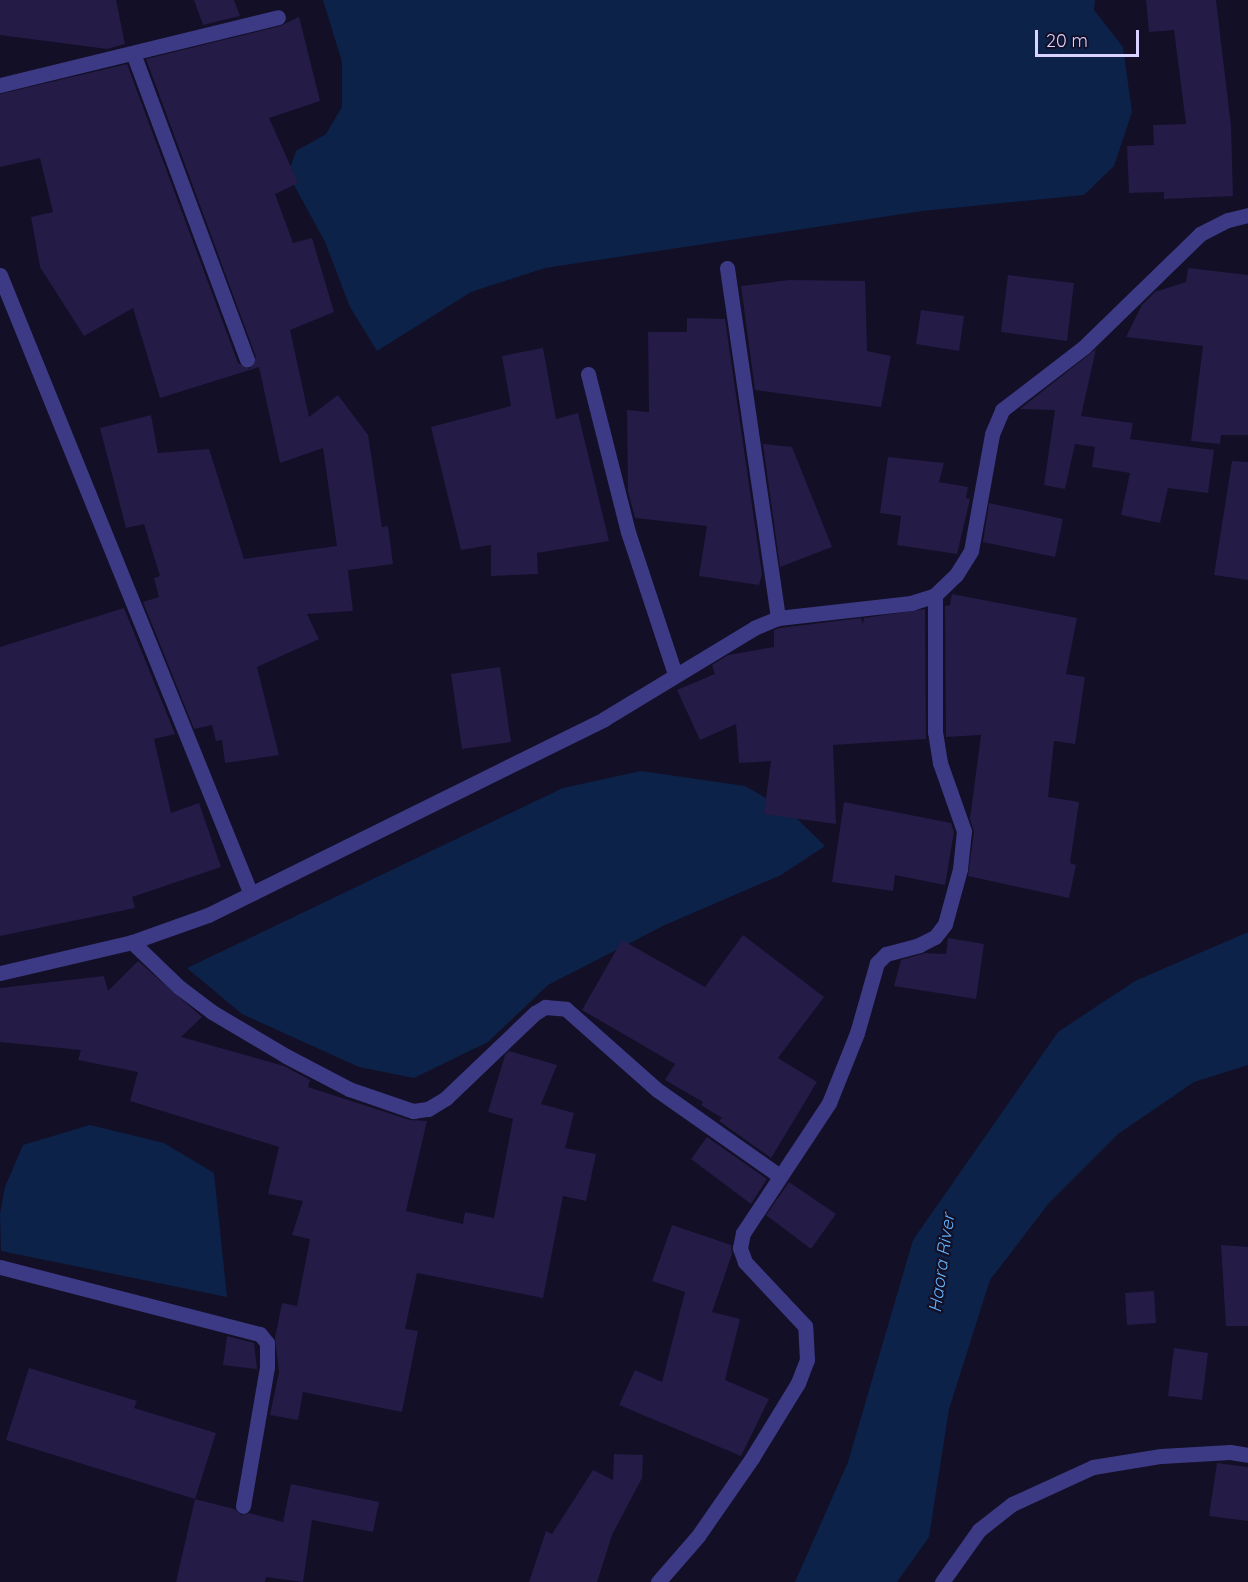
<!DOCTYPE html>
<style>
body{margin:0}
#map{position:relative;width:1248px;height:1582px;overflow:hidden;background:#130f26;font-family:Quicksand,sans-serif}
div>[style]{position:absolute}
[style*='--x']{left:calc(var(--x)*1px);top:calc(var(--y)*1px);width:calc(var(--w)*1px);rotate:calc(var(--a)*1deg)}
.water>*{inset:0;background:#0c2248}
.building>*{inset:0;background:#241b47}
.minor>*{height:15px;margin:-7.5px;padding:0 7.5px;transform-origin:7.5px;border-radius:7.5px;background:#3d3a85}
span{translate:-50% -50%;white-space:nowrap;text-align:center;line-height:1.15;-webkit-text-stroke:4.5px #130f26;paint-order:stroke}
.water-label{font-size:18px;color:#62b6ff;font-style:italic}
.scale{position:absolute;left:1035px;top:30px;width:104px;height:27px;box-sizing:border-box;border:3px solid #d9d4ff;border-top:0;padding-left:8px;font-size:18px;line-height:21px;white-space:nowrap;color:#d9d4ff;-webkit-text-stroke:4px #130f26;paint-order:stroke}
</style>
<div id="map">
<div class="water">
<div style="clip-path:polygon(323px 0,1095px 0,1094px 10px,1123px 47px,1132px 112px,1114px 166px,1084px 195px,922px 211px,545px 268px,471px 292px,377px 351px,350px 307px,325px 242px,288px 174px,296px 151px,326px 134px,342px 107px,342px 62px)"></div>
<div style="clip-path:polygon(641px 771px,745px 786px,789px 811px,825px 846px,781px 875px,665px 925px,548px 985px,488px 1042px,414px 1078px,359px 1067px,242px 1014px,187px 968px,563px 788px)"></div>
<div style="clip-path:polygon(1248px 932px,1248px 1065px,1194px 1082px,1118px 1134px,1049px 1203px,990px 1280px,949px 1409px,929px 1537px,897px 1582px,795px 1582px,848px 1462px,913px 1240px,1058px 1032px,1135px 981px)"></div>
<div style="clip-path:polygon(90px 1125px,164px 1143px,214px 1173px,227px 1297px,1px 1251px,0 1213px,5px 1187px,23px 1145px)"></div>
</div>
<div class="building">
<div style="clip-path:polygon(0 0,116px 0,125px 44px,107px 49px,0 35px)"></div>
<div style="clip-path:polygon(194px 0,234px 0,240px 16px,203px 25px)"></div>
<div style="clip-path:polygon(1146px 0,1216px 0,1231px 126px,1233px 196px,1164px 199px,1164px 192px,1129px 193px,1127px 146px,1154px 145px,1153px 125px,1186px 124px,1174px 30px,1149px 32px)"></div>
<div style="clip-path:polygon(299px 17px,320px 101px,269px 118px,298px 183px,275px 194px,293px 243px,312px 238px,334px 312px,290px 330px,309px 417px,338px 395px,368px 435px,382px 527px,388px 526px,393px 564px,348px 570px,353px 611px,307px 614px,319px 639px,257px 667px,279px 755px,225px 763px,222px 740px,216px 741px,212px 725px,194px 729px,143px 602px,159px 597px,154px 578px,160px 576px,144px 524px,126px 528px,100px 428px,151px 415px,158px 453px,209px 449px,244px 559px,337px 546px,323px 448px,280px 463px,259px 367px,160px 398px,133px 308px,84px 336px,40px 267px,31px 217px,53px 212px,40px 158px,0 167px,0 94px,127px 64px,238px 363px,250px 369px,256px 357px,146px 59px,280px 26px)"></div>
<div style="clip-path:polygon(1188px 268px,1248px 275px,1248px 435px,1221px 435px,1220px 444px,1191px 441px,1203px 346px,1126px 337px,1142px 305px,1155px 292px,1186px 282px)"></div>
<div style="clip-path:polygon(1008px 275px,1074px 283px,1067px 341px,1001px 332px)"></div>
<div style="clip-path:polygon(789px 280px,865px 281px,867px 351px,891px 356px,881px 407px,755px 390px,741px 286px)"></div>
<div style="clip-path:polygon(921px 310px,964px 316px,959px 351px,916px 344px)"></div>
<div style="clip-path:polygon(687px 318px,725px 319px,762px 574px,759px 585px,699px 576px,707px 526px,635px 518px,628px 491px,627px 410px,649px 412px,648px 332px,687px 332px)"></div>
<div style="clip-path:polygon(543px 348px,556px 419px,578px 413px,609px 541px,537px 553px,538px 574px,491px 576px,491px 545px,461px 550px,431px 427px,511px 406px,502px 356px)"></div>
<div style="clip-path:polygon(1096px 349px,1081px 416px,1133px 423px,1130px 439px,1214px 450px,1208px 493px,1168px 488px,1160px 523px,1121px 515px,1130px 473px,1092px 467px,1095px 447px,1075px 444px,1065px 489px,1044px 485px,1055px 410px,1020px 409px)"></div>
<div style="clip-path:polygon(763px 444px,792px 447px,832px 547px,780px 567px)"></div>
<div style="clip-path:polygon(888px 457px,944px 463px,939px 482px,968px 487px,966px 498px,970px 499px,957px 554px,897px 545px,901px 516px,880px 513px)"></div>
<div style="clip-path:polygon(1232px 461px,1248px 462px,1248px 580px,1214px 575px)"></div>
<div style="clip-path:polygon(989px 503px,1063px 519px,1055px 557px,983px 542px)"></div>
<div style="clip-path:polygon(952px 594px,1077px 618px,1066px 674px,1085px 677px,1075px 744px,1054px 741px,1048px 797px,1079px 802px,1070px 863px,1076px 865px,1069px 898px,968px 876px,974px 832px,970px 819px,981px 735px,946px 737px,945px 606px,950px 605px)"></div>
<div style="clip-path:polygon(124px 608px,175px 734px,154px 739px,171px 813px,199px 803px,221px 867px,132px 897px,135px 908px,0 936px,0 647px)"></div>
<div style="clip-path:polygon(925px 609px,926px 739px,833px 745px,836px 824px,764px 814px,771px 761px,739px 763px,736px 724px,700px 740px,677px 690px,715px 674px,712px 665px,728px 655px,774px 647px,774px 630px,780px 628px,861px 618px,863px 624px,864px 618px)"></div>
<div style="clip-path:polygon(500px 667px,511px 742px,462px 749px,451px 674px)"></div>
<div style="clip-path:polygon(844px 802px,951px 823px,954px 832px,945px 885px,895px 875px,893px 891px,832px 882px)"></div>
<div style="clip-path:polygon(743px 935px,824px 997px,778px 1058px,817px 1082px,771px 1158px,719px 1121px,722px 1118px,701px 1105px,703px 1102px,665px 1080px,675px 1064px,582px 1010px,622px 940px,705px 987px)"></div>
<div style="clip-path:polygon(948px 938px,984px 944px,976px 999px,894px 986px,901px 960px,925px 953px,946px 954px)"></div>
<div style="clip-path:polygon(138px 961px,202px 1017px,181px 1037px,284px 1066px,310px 1080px,308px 1087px,410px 1120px,427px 1121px,406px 1211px,463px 1224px,465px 1212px,494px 1218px,513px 1119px,488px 1112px,505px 1055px,509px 1051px,557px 1065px,541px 1104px,574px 1113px,565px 1148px,596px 1154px,586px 1201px,563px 1196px,543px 1298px,417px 1273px,405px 1329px,418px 1331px,402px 1412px,303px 1392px,298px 1420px,270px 1415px,279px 1372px,275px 1338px,282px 1303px,297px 1306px,310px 1239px,292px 1235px,303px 1201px,268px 1194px,279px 1147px,130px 1101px,138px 1072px,78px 1060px,81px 1050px,0 1042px,0 988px,104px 976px,108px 991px)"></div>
<div style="clip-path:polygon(707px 1137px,767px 1179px,751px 1204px,691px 1159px)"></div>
<div style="clip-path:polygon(789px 1182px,836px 1214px,811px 1249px,766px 1215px)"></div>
<div style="clip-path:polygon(672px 1225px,731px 1245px,732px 1254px,712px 1312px,740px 1319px,725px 1380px,769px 1399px,741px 1456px,619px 1405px,635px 1370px,662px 1382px,685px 1292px,652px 1281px)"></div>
<div style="clip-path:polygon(1221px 1245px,1248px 1247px,1248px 1326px,1226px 1326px)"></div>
<div style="clip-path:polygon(1154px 1291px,1156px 1323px,1127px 1325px,1125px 1293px)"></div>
<div style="clip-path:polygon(227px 1336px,254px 1343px,257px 1369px,223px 1365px)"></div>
<div style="clip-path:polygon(1174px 1348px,1208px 1353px,1202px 1400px,1168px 1396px)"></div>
<div style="clip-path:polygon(29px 1368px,137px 1401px,134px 1408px,216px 1433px,195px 1499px,6px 1440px)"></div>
<div style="clip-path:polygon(614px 1454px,643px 1455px,642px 1478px,612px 1535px,597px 1582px,529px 1582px,546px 1531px,552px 1534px,593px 1470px,613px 1480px)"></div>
<div style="clip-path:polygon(1217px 1463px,1248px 1467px,1248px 1521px,1209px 1516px)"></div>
<div style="clip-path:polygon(291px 1484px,379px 1502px,373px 1532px,312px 1520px,303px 1582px,266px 1577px,265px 1582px,176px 1582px,195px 1499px,234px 1509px,241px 1515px,249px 1513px,283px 1522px)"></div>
</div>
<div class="minor">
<div style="--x:133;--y:53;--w:327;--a:69.6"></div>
<div style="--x:0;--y:85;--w:286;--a:-13.7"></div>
<div style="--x:727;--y:268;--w:354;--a:81.7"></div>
<div style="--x:0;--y:275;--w:666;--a:67.94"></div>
<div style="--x:588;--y:374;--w:163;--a:75.8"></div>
<div style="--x:628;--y:532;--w:150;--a:71.7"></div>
<div style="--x:132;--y:942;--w:65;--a:43.8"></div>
<div style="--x:179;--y:987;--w:41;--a:37.1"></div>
<div style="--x:212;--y:1012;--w:86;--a:30.7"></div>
<div style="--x:286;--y:1056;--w:71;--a:27.6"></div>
<div style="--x:349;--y:1089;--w:68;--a:19"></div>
<div style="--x:413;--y:1111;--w:15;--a:-8"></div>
<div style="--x:428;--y:1109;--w:21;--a:-31"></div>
<div style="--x:446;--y:1098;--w:123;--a:-43.7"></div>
<div style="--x:535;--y:1013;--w:12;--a:-31"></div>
<div style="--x:545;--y:1007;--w:21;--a:5"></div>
<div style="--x:566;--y:1009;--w:120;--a:41.6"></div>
<div style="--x:656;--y:1089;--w:151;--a:35.1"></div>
<div style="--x:0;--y:973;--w:136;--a:-13.2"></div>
<div style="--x:132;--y:942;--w:81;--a:-19.6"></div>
<div style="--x:208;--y:915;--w:442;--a:-26.3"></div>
<div style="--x:604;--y:719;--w:175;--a:-31.2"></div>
<div style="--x:754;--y:628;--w:26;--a:-23"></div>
<div style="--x:778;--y:618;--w:134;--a:-6.4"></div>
<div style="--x:911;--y:603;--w:25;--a:-18"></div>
<div style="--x:935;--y:595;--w:29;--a:-44"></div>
<div style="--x:956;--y:575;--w:28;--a:-58"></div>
<div style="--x:971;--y:551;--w:119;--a:-79.8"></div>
<div style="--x:992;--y:434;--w:26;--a:-67"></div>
<div style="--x:1002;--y:410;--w:103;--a:-37.5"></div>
<div style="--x:1084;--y:347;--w:162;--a:-44.2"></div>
<div style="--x:1200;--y:234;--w:31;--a:-27"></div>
<div style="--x:1228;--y:220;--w:21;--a:-14"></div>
<div style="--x:0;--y:1267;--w:268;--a:14.5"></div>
<div style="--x:260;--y:1334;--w:11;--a:52"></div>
<div style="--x:267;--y:1343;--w:24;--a:90"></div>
<div style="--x:267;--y:1367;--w:141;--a:99.8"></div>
<div style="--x:658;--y:1582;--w:61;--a:-49"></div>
<div style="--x:698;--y:1536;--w:95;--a:-55.3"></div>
<div style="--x:752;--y:1458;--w:88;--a:-58.5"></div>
<div style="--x:798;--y:1383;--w:25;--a:-69"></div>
<div style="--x:807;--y:1360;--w:34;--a:-93"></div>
<div style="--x:805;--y:1326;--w:88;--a:-133.2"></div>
<div style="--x:745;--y:1262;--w:15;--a:-110"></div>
<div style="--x:740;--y:1248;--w:15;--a:-79"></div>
<div style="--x:743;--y:1233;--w:156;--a:-56.5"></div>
<div style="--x:829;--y:1103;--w:75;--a:-68.2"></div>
<div style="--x:857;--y:1033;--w:73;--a:-74.1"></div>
<div style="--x:877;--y:963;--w:13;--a:-45"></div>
<div style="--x:886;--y:954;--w:34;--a:-15"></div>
<div style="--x:919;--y:945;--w:18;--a:-27"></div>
<div style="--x:935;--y:937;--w:16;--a:-52"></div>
<div style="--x:945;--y:924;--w:57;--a:-74.7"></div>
<div style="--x:960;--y:869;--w:38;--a:-84"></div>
<div style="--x:964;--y:831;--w:72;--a:-109.4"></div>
<div style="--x:940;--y:763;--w:31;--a:-99"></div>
<div style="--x:935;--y:732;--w:137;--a:-90"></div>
<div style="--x:942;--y:1582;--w:64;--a:-54.6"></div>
<div style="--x:979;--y:1530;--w:42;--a:-38.2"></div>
<div style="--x:1012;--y:1504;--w:89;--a:-24.6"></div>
<div style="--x:1093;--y:1467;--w:69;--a:-9.2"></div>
<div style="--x:1161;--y:1456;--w:69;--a:-3.3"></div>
<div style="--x:1230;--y:1452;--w:18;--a:9"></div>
</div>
<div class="water-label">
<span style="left:942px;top:1263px;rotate:-82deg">Haora River</span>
</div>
<div class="scale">20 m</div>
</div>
